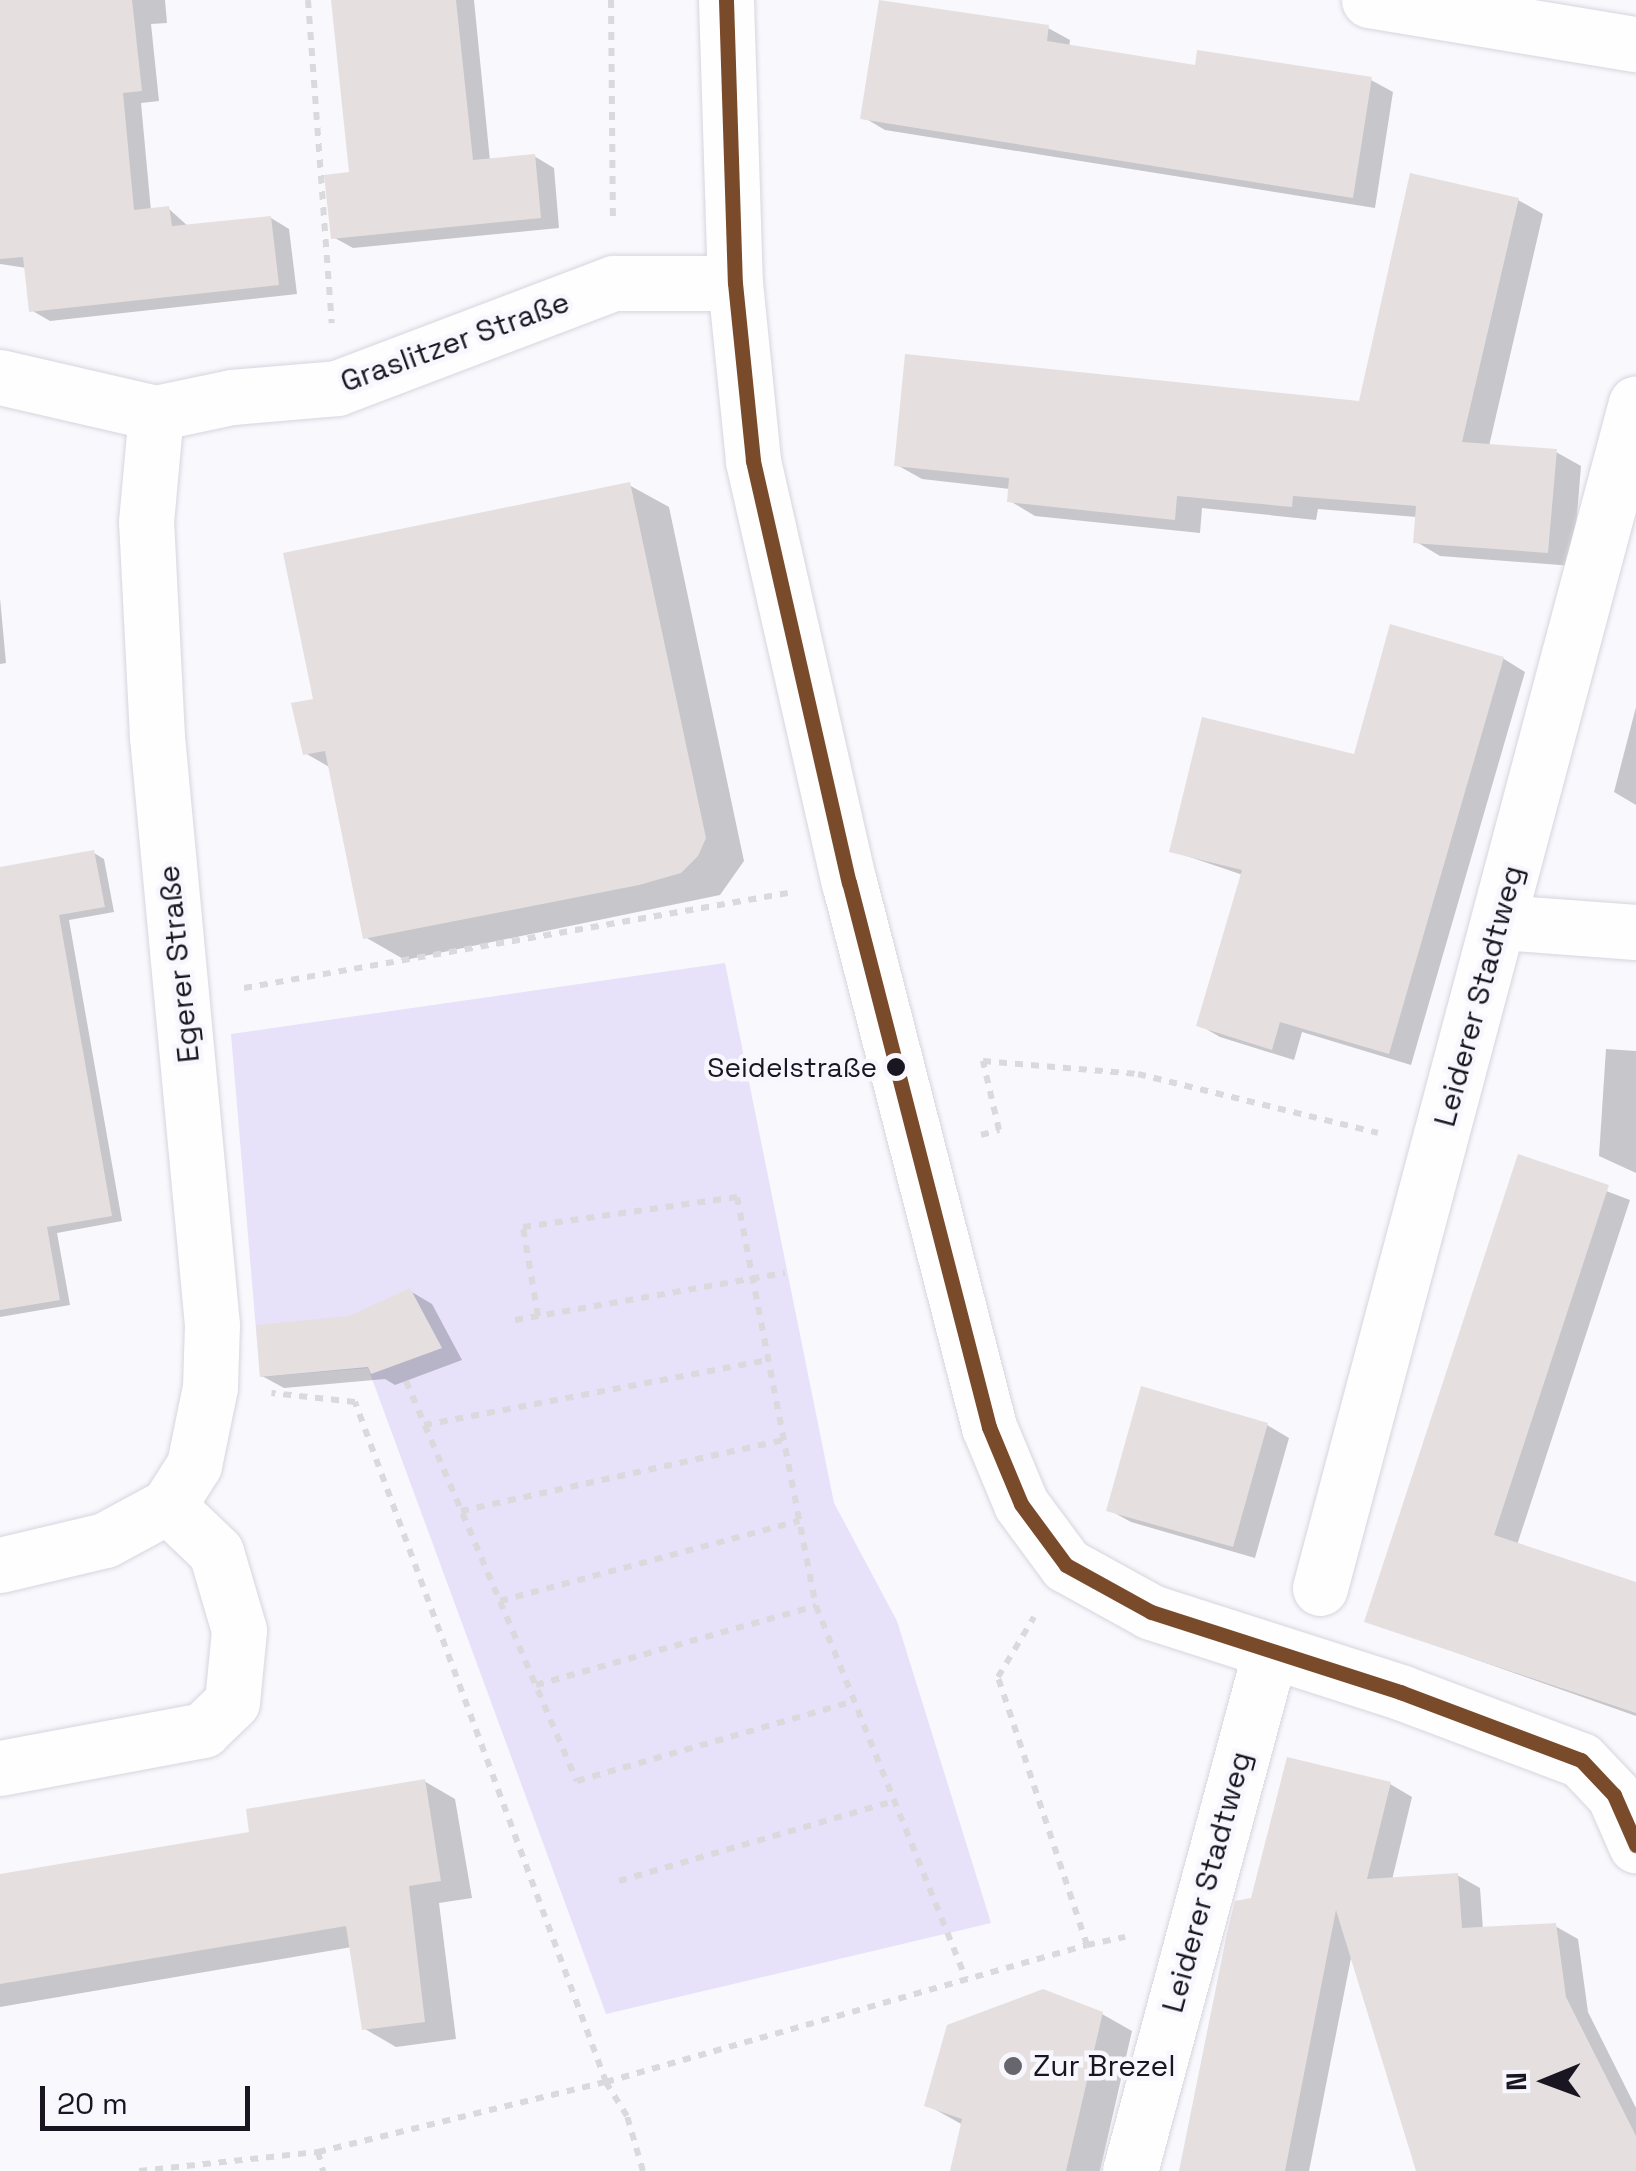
<!DOCTYPE html>
<meta charset="utf-8">
<style>
body{margin:0}
#map{position:relative;width:1636px;height:2171px;overflow:hidden;background:#f9f8fd;font-family:"Space Grotesk",sans-serif}
div>[style]{position:absolute}
[style*='--x']{left:calc(var(--x)*1px);top:calc(var(--y)*1px);width:calc(var(--w)*1px);rotate:calc(var(--a)*1deg)}
.green>*{inset:0;background:#e7e1fa}
.shadow>*{inset:0;background:#0003}
.building>*{inset:0;background:#e6dfe0}
.path>*{height:6px;margin-top:-3px;transform-origin:0;background:repeating-linear-gradient(90deg,#dad9db 0 8px,transparent 0 16px)}
.roads{filter:drop-shadow(0 0 2px #d7d5de) drop-shadow(0 0 2px #d7d5de)}
.minor>*{height:55px;margin:-27.5px;padding:0 27.5px;transform-origin:27.5px;border-radius:27.5px;background:#fefeff}
.bus-1>*{height:15px;margin:-7.5px;padding:0 7.5px;transform-origin:7.5px;border-radius:7.5px;background:#7a4b2a}
.dots>*{width:28px;height:28px;translate:-50% -50%;box-sizing:border-box;border:5px solid #f8f7fe;border-radius:50%}
span{translate:-50% -50%;white-space:nowrap;text-align:center;line-height:1.15;-webkit-text-stroke:9px #f8f7fe;paint-order:stroke}
.bus-label{font-size:28px;color:#191621}
.right{translate:-100% -50%;text-align:right}
.street-label{font-size:30px;color:#191621}
.poi-label{font-size:30px;color:#191621}
.left{translate:0 -50%;text-align:left}
.north{position:absolute;left:1496px;top:2031px;width:100px;height:100px;-webkit-text-stroke:8px #f8f7fe;paint-order:stroke;rotate:269deg;font-size:28px;font-weight:700;line-height:40px;text-align:center;color:#191621}
.north::after{content:'';display:block;margin:auto;width:35px;height:45px;background:#191621;clip-path:polygon(50% 0,100% 100%,50% 72%,0 100%)}
.scale{position:absolute;left:40px;top:2086px;width:210px;height:45px;box-sizing:border-box;border:5px solid #191621;border-top:0;padding-left:12px;font-size:30px;line-height:35px;white-space:nowrap;color:#191621;-webkit-text-stroke:8px #f8f7fe;paint-order:stroke}
</style>
<div id="map">
<div class="green">
<div style="clip-path:polygon(725px 963px,834px 1503px,897px 1621px,991px 1923px,606px 2014px,368px 1368px,260px 1377px,231px 1034px)"></div>
</div>
<div class="shadow">
<div style="clip-path:polygon(19px 0,165px 0,167px 23px,151px 24px,159px 101px,141px 103px,151px 211px,169px 209px,189px 227px,271px 218px,289px 229px,297px 294px,50px 321px,31px 310px,27px 268px,0 264px,0 183px)"></div>
<div style="clip-path:polygon(334px 0,474px 0,490px 161px,534px 156px,554px 168px,559px 228px,353px 248px,333px 237px,352px 175px)"></div>
<div style="clip-path:polygon(1048px 28px,1070px 40px,1069px 47px,1197px 68px,1371px 80px,1393px 92px,1375px 208px,885px 130px,863px 117px)"></div>
<div style="clip-path:polygon(1518px 200px,1543px 214px,1489px 446px,1556px 452px,1581px 466px,1573px 566px,1440px 556px,1415px 541px,1417px 517px,1318px 509px,1316px 520px,1202px 508px,1200px 533px,1035px 516px,1010px 501px,1010px 489px,922px 479px,897px 465px,1361px 404px)"></div>
<div style="clip-path:polygon(629px 485px,669px 507px,744px 861px,720px 895px,405px 960px,365px 937px,331px 768px,305px 753px,316px 701px)"></div>
<div style="clip-path:polygon(0 598px,6px 663px,0 664px)"></div>
<div style="clip-path:polygon(1391px 628px,1504px 659px,1525px 672px,1411px 1065px,1302px 1032px,1294px 1060px,1220px 1037px,1199px 1025px,1243px 875px,1172px 851px,1356px 757px)"></div>
<div style="clip-path:polygon(1636px 707px,1636px 805px,1614px 792px)"></div>
<div style="clip-path:polygon(94px 853px,104px 859px,114px 912px,69px 920px,122px 1221px,57px 1233px,70px 1305px,0 1317px,0 870px)"></div>
<div style="clip-path:polygon(1606px 1049px,1636px 1051px,1636px 1173px,1599px 1156px)"></div>
<div style="clip-path:polygon(1519px 1158px,1630px 1200px,1517px 1545px,1636px 1584px,1636px 1716px,1367px 1621px)"></div>
<div style="clip-path:polygon(410px 1291px,432px 1304px,462px 1360px,395px 1385px,385px 1379px,284px 1388px,262px 1376px,349px 1318px)"></div>
<div style="clip-path:polygon(1267px 1425px,1289px 1438px,1255px 1558px,1131px 1522px,1109px 1510px)"></div>
<div style="clip-path:polygon(424px 1781px,455px 1799px,472px 1898px,439px 1903px,456px 2039px,396px 2047px,365px 2029px,352px 1947px,0 2007px,0 1876px,252px 1834px)"></div>
<div style="clip-path:polygon(1390px 1784px,1412px 1797px,1392px 1880px,1457px 1875px,1480px 1888px,1483px 1930px,1555px 1926px,1578px 1939px,1588px 2012px,1636px 2108px,1636px 2171px,1419px 2171px,1352px 1953px,1309px 2171px,1182px 2171px,1253px 1900px)"></div>
<div style="clip-path:polygon(1102px 2014px,1132px 2031px,1100px 2171px,953px 2171px,963px 2125px,927px 2105px)"></div>
</div>
<div class="building">
<div style="clip-path:polygon(0 0,132px 0,142px 91px,123px 93px,134px 210px,169px 206px,172px 226px,271px 216px,279px 285px,29px 312px,23px 257px,0 259px)"></div>
<div style="clip-path:polygon(331px 0,456px 0,473px 160px,535px 154px,541px 218px,331px 239px,324px 175px,349px 172px)"></div>
<div style="clip-path:polygon(879px 0,1049px 25px,1047px 41px,1195px 65px,1197px 50px,1372px 77px,1353px 198px,860px 119px)"></div>
<div style="clip-path:polygon(1410px 173px,1519px 198px,1462px 442px,1557px 449px,1548px 553px,1413px 543px,1416px 506px,1293px 496px,1292px 507px,1177px 496px,1175px 520px,1007px 502px,1009px 478px,894px 466px,905px 354px,1359px 401px)"></div>
<div style="clip-path:polygon(630px 482px,706px 838px,698px 856px,681px 873px,639px 885px,363px 939px,325px 751px,303px 755px,291px 703px,313px 699px,283px 553px)"></div>
<div style="clip-path:polygon(1390px 624px,1504px 657px,1389px 1054px,1280px 1022px,1272px 1050px,1196px 1026px,1242px 870px,1169px 852px,1202px 717px,1354px 754px)"></div>
<div style="clip-path:polygon(94px 850px,105px 907px,59px 915px,112px 1216px,47px 1227px,60px 1300px,0 1310px,0 867px)"></div>
<div style="clip-path:polygon(1518px 1154px,1609px 1185px,1494px 1535px,1636px 1582px,1636px 1713px,1364px 1622px)"></div>
<div style="clip-path:polygon(410px 1288px,442px 1348px,371px 1374px,368px 1367px,260px 1377px,256px 1325px,349px 1316px)"></div>
<div style="clip-path:polygon(1141px 1386px,1268px 1423px,1233px 1547px,1106px 1511px)"></div>
<div style="clip-path:polygon(1287px 1757px,1391px 1782px,1367px 1879px,1458px 1873px,1462px 1928px,1556px 1923px,1566px 1997px,1636px 2136px,1636px 2171px,1416px 2171px,1336px 1910px,1285px 2171px,1179px 2171px,1227px 1933px,1235px 1901px,1251px 1898px)"></div>
<div style="clip-path:polygon(425px 1779px,441px 1881px,409px 1886px,425px 2022px,362px 2030px,346px 1926px,0 1984px,0 1874px,249px 1832px,246px 1809px)"></div>
<div style="clip-path:polygon(1043px 1989px,1103px 2012px,1066px 2171px,950px 2171px,962px 2119px,924px 2106px,947px 2025px)"></div>
</div>
<div class="path">
<div style="--x:308;--y:0;--w:324;--a:85.8"></div>
<div style="--x:611;--y:0;--w:221;--a:89.5"></div>
<div style="--x:244;--y:988;--w:552;--a:-9.91"></div>
<div style="--x:981;--y:1135;--w:19;--a:-16"></div>
<div style="--x:999;--y:1130;--w:71;--a:-103.1"></div>
<div style="--x:983;--y:1061;--w:156;--a:4.8"></div>
<div style="--x:1138;--y:1074;--w:247;--a:13.8"></div>
<div style="--x:538;--y:1316;--w:90;--a:-99.6"></div>
<div style="--x:523;--y:1227;--w:216;--a:-8"></div>
<div style="--x:737;--y:1197;--w:417;--a:79.1"></div>
<div style="--x:816;--y:1606;--w:402;--a:68.1"></div>
<div style="--x:515;--y:1320;--w:274;--a:-9.9"></div>
<div style="--x:406;--y:1381;--w:435;--a:66.9"></div>
<div style="--x:577;--y:1781;--w:288;--a:-16.1"></div>
<div style="--x:424;--y:1425;--w:351;--a:-10.7"></div>
<div style="--x:461;--y:1511;--w:331;--a:-12.4"></div>
<div style="--x:500;--y:1601;--w:310;--a:-15"></div>
<div style="--x:536;--y:1685;--w:291;--a:-15.8"></div>
<div style="--x:619;--y:1881;--w:287;--a:-16.2"></div>
<div style="--x:1087;--y:1945;--w:39;--a:-12"></div>
<div style="--x:318;--y:2152;--w:20;--a:75"></div>
<div style="--x:139;--y:2171;--w:180;--a:-6.1"></div>
<div style="--x:318;--y:2152;--w:296;--a:-13.7"></div>
<div style="--x:606;--y:2082;--w:725;--a:-110.26"></div>
<div style="--x:355;--y:1402;--w:84;--a:-173.9"></div>
<div style="--x:643;--y:2171;--w:57;--a:-106.2"></div>
<div style="--x:627;--y:2116;--w:40;--a:-122"></div>
<div style="--x:606;--y:2082;--w:500;--a:-15.9"></div>
<div style="--x:1087;--y:1945;--w:282;--a:-108.4"></div>
<div style="--x:998;--y:1677;--w:70;--a:-59"></div>
</div>
<div class="roads">
<div class="minor">
<div style="--x:726;--y:0;--w:283;--a:88.2"></div>
<div style="--x:735;--y:283;--w:179;--a:84.2"></div>
<div style="--x:753;--y:461;--w:432;--a:77.2"></div>
<div style="--x:849;--y:882;--w:563;--a:75.59"></div>
<div style="--x:989;--y:1427;--w:83;--a:67.4"></div>
<div style="--x:1021;--y:1504;--w:76;--a:53.6"></div>
<div style="--x:1066;--y:1565;--w:97;--a:28.9"></div>
<div style="--x:1151;--y:1612;--w:262;--a:17.8"></div>
<div style="--x:1400;--y:1692;--w:193;--a:20.6"></div>
<div style="--x:1581;--y:1760;--w:48;--a:46.7"></div>
<div style="--x:1614;--y:1795;--w:55;--a:66.3"></div>
<div style="--x:1369;--y:0;--w:271;--a:9.4"></div>
<div style="--x:0;--y:377;--w:160;--a:13"></div>
<div style="--x:156;--y:413;--w:78;--a:-11.9"></div>
<div style="--x:232;--y:397;--w:105;--a:-4.9"></div>
<div style="--x:337;--y:388;--w:296;--a:-20.8"></div>
<div style="--x:614;--y:283;--w:121;--a:0"></div>
<div style="--x:1500;--y:922;--w:136;--a:4.2"></div>
<div style="--x:0;--y:1565;--w:108;--a:-13.4"></div>
<div style="--x:105;--y:1540;--w:72;--a:-28.4"></div>
<div style="--x:168;--y:1506;--w:49;--a:-57.6"></div>
<div style="--x:194;--y:1465;--w:80;--a:-78.4"></div>
<div style="--x:210;--y:1387;--w:62;--a:-88.2"></div>
<div style="--x:212;--y:1325;--w:591;--a:-95.34"></div>
<div style="--x:157;--y:737;--w:215;--a:-92.9"></div>
<div style="--x:146;--y:522;--w:109;--a:-84.8"></div>
<div style="--x:1320;--y:1588;--w:1226;--a:-75.07"></div>
<div style="--x:0;--y:1768;--w:207;--a:-10.6"></div>
<div style="--x:203;--y:1730;--w:40;--a:-44"></div>
<div style="--x:232;--y:1702;--w:72;--a:-84.4"></div>
<div style="--x:239;--y:1630;--w:81;--a:-106.4"></div>
<div style="--x:216;--y:1552;--w:66;--a:-136.2"></div>
<div style="--x:1130;--y:2171;--w:538;--a:-74.9"></div>
</div>
</div>
<div class="bus-1">
<div style="--x:726;--y:0;--w:283;--a:88.2"></div>
<div style="--x:735;--y:283;--w:179;--a:84.2"></div>
<div style="--x:753;--y:461;--w:432;--a:77.2"></div>
<div style="--x:849;--y:882;--w:563;--a:75.59"></div>
<div style="--x:989;--y:1427;--w:83;--a:67.4"></div>
<div style="--x:1021;--y:1504;--w:76;--a:53.6"></div>
<div style="--x:1066;--y:1565;--w:97;--a:28.9"></div>
<div style="--x:1151;--y:1612;--w:262;--a:17.8"></div>
<div style="--x:1400;--y:1692;--w:193;--a:20.6"></div>
<div style="--x:1581;--y:1760;--w:48;--a:46.7"></div>
<div style="--x:1614;--y:1795;--w:55;--a:66.3"></div>
</div>
<div class="dots">
<div style="left:896px;top:1067px;background:#191621"></div>
<div style="left:1013px;top:2066px;background:#67656e"></div>
</div>
<div class="bus-label">
<span class="right" style="left:877px;top:1067px">Seidelstraße</span>
</div>
<div class="street-label">
<span style="left:455px;top:342px;rotate:-20deg">Graslitzer Straße</span>
<span style="left:179px;top:964px;rotate:-96deg">Egerer Straße</span>
<span style="left:1479px;top:996px;rotate:-75deg">Leiderer Stadtweg</span>
<span style="left:1207px;top:1882px;rotate:-75deg">Leiderer Stadtweg</span>
</div>
<div class="poi-label">
<span class="left" style="left:1033px;top:2066px">Zur Brezel</span>
</div>
<div class="north">N</div>
<div class="scale">20 m</div>
</div>
